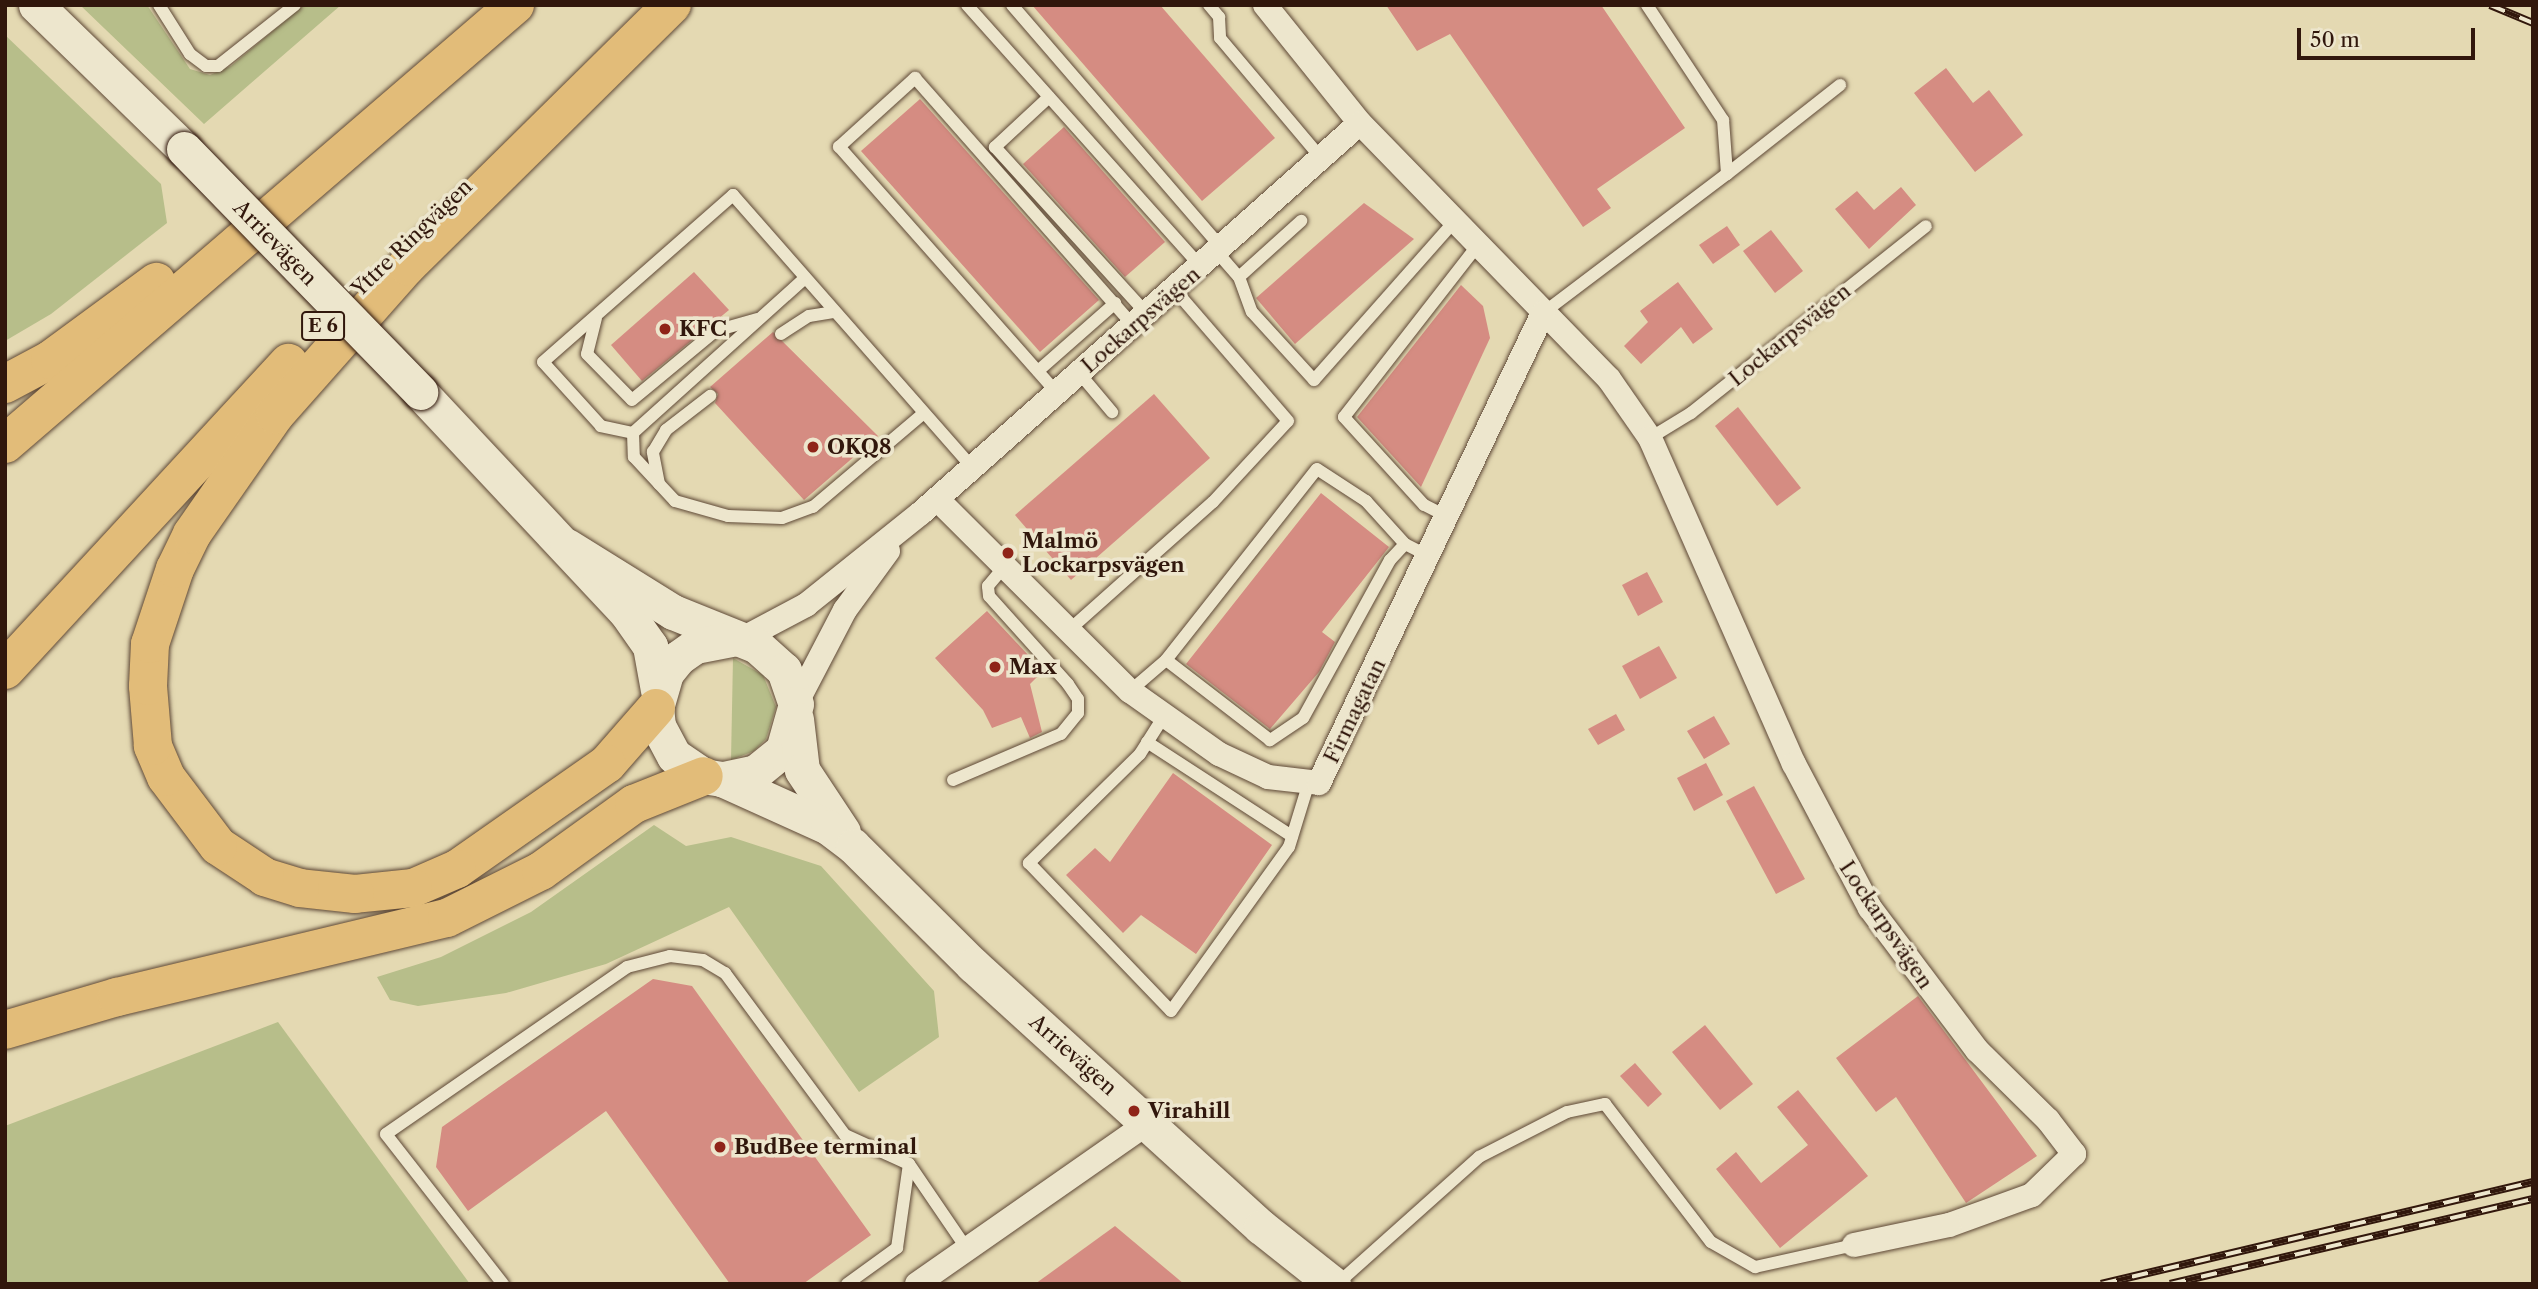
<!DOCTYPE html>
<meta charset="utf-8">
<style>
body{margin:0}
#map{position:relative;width:2538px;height:1289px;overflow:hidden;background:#e4d9b2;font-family:"Libre Caslon Text",serif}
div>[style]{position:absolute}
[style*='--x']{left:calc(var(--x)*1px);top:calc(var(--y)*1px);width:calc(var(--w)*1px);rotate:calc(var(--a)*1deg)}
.green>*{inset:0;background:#b7be8a}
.building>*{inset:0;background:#d58c82}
.roads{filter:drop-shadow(0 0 2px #5e4836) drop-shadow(0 0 2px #5e4836)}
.service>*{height:12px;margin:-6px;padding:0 6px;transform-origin:6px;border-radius:6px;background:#ede6cd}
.minor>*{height:24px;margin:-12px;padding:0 12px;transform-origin:12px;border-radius:12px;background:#ede6cd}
.secondary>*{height:35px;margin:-17.5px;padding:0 17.5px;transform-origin:17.5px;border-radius:17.5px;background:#ede6cd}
.motorway>*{height:38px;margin:-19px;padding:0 19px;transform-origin:19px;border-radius:19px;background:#e2bc79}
.rail>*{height:8px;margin-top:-4px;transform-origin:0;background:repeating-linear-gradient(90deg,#ede6cd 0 16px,#31170c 0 32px);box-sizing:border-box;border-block:2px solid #31170c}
.bridges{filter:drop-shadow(0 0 2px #31170c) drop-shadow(0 0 2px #31170c)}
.secondary-bridge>*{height:35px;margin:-17.5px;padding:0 17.5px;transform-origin:17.5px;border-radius:17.5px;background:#ede6cd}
.dots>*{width:19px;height:19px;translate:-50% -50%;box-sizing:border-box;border:4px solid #ede6cd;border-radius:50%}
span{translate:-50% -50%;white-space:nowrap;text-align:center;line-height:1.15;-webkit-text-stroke:7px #ede6cd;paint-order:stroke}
.shield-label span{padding:2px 5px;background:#ede6cd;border:2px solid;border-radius:5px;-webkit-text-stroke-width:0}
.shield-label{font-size:19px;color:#31170c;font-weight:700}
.street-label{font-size:21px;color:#31170c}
.poi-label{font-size:21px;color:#31170c;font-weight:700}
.left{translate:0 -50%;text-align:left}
.frame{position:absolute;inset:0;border:7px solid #31170c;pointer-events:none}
.scale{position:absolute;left:2297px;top:28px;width:178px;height:32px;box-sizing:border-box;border:4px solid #31170c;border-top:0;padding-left:9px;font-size:21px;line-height:24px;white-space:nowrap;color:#31170c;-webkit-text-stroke:5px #ede6cd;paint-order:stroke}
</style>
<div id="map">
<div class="green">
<div style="clip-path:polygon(80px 5px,147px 5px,190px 69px,210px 75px,231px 66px,304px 5px,341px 5px,204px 124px)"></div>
<div style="clip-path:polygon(5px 35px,161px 184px,167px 223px,51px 314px,5px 341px)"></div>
<div style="clip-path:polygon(733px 658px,763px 675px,776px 707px,766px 739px,754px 751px,731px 760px)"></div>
<div style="clip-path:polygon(654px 825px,686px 846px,731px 837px,821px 866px,934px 991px,939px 1037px,859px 1092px,729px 907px,606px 964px,506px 993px,418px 1006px,390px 1000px,377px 977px,441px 957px,531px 912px)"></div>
<div style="clip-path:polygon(278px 1022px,470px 1284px,5px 1284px,5px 1126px)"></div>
</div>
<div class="building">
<div style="clip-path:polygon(1032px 5px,1160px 5px,1275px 138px,1202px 201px)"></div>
<div style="clip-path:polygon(1386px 5px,1601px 5px,1685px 128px,1597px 189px,1611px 208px,1583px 227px,1450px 34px,1417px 51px)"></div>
<div style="clip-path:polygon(1946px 68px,1973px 103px,1989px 90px,2023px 135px,1975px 172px,1914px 93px)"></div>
<div style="clip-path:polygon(920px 99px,1099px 300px,1040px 352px,861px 151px)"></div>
<div style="clip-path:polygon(1064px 127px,1165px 242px,1125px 277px,1023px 164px)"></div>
<div style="clip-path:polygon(1901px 187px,1916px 205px,1869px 249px,1835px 209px,1857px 191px,1874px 210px)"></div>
<div style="clip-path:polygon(1364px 203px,1414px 239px,1295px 344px,1256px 298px)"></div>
<div style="clip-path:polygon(1727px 226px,1740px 245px,1713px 264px,1699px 245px)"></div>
<div style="clip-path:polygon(1771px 230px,1803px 271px,1775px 293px,1743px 251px)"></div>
<div style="clip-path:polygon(694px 272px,729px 310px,642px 381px,611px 345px)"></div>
<div style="clip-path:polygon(1678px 282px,1713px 329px,1693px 344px,1681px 327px,1641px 364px,1624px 346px,1648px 322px,1640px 311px)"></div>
<div style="clip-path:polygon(1461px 285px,1483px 306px,1490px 338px,1421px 487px,1357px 417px)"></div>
<div style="clip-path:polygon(773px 332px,878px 436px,804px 500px,715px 403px,718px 394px,710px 387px)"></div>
<div style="clip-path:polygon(1154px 394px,1210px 458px,1071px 580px,1015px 515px)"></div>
<div style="clip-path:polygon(1738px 407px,1801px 488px,1777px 506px,1715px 426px)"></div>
<div style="clip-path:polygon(1321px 493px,1389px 547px,1322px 632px,1335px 642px,1319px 672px,1270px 729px,1186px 664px)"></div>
<div style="clip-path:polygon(1647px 572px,1663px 602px,1638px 616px,1622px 585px)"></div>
<div style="clip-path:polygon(987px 611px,1043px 671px,1030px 684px,1042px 732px,1030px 738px,1021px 717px,992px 728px,983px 710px,935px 658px)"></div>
<div style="clip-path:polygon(1659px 646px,1677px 678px,1640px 699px,1622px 666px)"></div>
<div style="clip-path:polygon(1616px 714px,1625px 730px,1598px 745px,1588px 729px)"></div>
<div style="clip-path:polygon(1714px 716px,1730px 744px,1704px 759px,1687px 731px)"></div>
<div style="clip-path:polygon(1706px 763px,1723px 795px,1694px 811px,1677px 778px)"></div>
<div style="clip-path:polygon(1173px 773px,1272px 845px,1196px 954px,1141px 915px,1123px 933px,1066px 875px,1095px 848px,1110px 862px)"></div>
<div style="clip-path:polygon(1754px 786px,1805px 879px,1776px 894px,1726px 801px)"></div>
<div style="clip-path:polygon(653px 979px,692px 986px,871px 1235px,803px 1284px,730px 1284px,606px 1111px,468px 1211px,436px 1167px,442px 1127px)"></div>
<div style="clip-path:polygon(1918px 996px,2037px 1156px,1966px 1203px,1896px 1097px,1876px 1112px,1836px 1058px)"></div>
<div style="clip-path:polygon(1705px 1025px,1753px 1084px,1720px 1110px,1672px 1052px)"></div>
<div style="clip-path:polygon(1635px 1063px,1662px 1094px,1648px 1107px,1620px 1076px)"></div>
<div style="clip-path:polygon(1798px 1090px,1868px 1176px,1780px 1248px,1716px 1169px,1736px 1152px,1761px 1183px,1808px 1145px,1777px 1107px)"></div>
<div style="clip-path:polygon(1115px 1226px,1184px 1284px,1035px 1284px)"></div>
</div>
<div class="roads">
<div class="service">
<div style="--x:159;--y:5;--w:58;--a:57.7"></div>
<div style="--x:190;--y:54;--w:20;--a:37"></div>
<div style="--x:206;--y:66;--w:12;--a:0"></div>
<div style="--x:218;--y:66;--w:98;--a:-38.4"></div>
<div style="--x:967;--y:5;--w:351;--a:48.2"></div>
<div style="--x:1012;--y:5;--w:321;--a:49.2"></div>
<div style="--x:1209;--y:5;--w:16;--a:50"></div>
<div style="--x:1219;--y:17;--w:21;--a:87"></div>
<div style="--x:1220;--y:38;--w:157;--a:49.9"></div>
<div style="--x:1049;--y:97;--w:74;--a:137.2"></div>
<div style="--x:995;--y:147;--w:226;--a:47.7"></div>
<div style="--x:1727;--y:174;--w:144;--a:-38.2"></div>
<div style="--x:1217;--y:252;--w:33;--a:49"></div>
<div style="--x:1239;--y:277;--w:84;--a:-42.1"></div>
<div style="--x:1239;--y:277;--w:37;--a:70"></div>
<div style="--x:1252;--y:312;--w:92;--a:47.6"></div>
<div style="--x:1314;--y:380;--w:211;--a:-48.5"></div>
<div style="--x:805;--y:278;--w:232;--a:138"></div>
<div style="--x:633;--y:433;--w:33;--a:-168"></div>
<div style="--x:601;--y:426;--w:86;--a:-132.2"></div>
<div style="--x:543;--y:362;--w:253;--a:-41.3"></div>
<div style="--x:733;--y:195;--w:362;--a:48.7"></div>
<div style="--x:1543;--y:313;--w:231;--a:-37.1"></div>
<div style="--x:1727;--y:174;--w:54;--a:-94.2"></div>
<div style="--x:1723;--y:120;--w:138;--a:-123.5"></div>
<div style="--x:596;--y:318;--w:37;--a:104"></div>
<div style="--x:587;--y:354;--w:64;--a:45.6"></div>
<div style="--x:632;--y:400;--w:108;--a:-39.7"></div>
<div style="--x:715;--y:331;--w:44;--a:-15.9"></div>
<div style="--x:781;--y:334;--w:33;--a:-33"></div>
<div style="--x:809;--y:316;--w:26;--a:-9"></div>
<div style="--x:1038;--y:371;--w:103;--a:-41.4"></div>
<div style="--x:1080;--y:374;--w:50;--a:49.9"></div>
<div style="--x:1057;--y:393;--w:329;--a:-131.5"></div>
<div style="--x:839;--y:147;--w:103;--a:-42.2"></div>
<div style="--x:915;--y:78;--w:331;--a:48.6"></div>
<div style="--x:633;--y:433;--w:24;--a:88"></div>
<div style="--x:634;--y:457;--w:60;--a:47"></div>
<div style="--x:675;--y:501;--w:55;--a:15.8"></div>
<div style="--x:728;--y:516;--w:54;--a:2.1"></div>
<div style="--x:782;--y:518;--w:33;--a:-20"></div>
<div style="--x:813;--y:507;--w:145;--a:-40.3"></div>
<div style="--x:1650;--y:438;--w:48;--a:-31.4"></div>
<div style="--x:1691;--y:413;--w:300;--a:-38.5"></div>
<div style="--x:659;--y:484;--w:33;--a:-101"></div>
<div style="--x:653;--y:452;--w:26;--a:-59"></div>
<div style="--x:666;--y:430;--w:56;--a:-37.7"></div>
<div style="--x:1448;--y:517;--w:27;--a:-153"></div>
<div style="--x:1424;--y:505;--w:119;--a:-132.3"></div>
<div style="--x:1344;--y:417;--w:217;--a:-52.1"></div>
<div style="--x:1405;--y:544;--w:22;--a:133"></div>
<div style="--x:1390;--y:560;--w:180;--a:118.8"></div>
<div style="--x:1303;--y:718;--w:40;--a:146"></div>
<div style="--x:1270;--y:740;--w:131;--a:-142.4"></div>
<div style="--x:1166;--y:660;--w:243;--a:-51.7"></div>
<div style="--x:1317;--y:469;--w:59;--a:33.1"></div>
<div style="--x:1366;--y:501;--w:58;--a:47.8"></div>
<div style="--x:1405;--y:544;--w:27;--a:27"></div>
<div style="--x:1068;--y:631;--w:194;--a:-41.7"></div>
<div style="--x:1213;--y:502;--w:110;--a:-47.2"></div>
<div style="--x:1288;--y:421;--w:173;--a:-130.8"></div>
<div style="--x:1130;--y:691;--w:48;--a:-40.7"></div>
<div style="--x:1164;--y:716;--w:45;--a:122.3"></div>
<div style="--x:1140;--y:754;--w:156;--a:135.5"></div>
<div style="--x:1029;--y:863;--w:205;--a:46.2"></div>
<div style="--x:1171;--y:1011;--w:202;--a:-54.3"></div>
<div style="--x:1289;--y:847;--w:68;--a:-72.9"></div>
<div style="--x:1147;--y:742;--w:173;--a:33"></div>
<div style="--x:953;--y:780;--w:117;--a:-23.1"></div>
<div style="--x:1061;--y:734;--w:27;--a:-51"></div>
<div style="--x:1078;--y:713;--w:14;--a:-90"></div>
<div style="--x:1078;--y:699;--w:18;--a:-124"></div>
<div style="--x:1068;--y:684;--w:118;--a:-131.9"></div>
<div style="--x:989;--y:596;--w:10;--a:-96"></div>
<div style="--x:988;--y:586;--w:25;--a:-50"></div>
<div style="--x:503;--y:1284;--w:190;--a:-128"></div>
<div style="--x:386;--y:1134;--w:293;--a:-34.7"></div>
<div style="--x:627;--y:967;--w:44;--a:-14.3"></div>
<div style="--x:670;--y:956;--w:33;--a:7"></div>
<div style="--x:703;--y:960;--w:26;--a:31"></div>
<div style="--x:725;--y:973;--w:202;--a:53.5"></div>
<div style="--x:845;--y:1135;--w:70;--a:24.4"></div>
<div style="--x:909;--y:1164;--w:103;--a:55.7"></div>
<div style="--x:847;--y:1284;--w:62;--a:-35.8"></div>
<div style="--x:897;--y:1248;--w:85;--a:-81.9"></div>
<div style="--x:1337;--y:1284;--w:191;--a:-41.8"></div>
<div style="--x:1479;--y:1157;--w:99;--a:-27.1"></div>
<div style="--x:1567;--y:1112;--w:39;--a:-12"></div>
<div style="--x:1605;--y:1104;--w:174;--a:52.5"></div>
<div style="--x:1711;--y:1242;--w:51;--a:29.6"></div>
<div style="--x:1755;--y:1267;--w:101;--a:-12.5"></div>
</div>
<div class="minor">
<div style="--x:1265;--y:5;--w:151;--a:51.2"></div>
<div style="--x:1360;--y:123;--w:357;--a:45.8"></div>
<div style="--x:1609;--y:379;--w:72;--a:55.2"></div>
<div style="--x:1650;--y:438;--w:356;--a:66.2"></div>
<div style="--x:1794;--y:764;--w:163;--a:62.2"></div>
<div style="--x:1870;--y:908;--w:178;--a:53"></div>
<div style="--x:1977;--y:1050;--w:100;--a:44.6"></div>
<div style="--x:2048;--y:1120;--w:43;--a:52.6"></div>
<div style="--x:2074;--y:1154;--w:59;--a:135.7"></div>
<div style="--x:2032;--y:1195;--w:88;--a:160.1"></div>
<div style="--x:1949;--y:1225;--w:97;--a:168.1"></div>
<div style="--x:937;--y:499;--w:272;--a:44.9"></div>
<div style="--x:1130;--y:691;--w:109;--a:35.3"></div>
<div style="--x:1219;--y:754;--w:54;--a:25.1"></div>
<div style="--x:1268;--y:777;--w:51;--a:6.7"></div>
<div style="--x:1319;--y:783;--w:521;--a:-64.52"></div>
<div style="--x:740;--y:640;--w:75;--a:-27.9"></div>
<div style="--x:806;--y:605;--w:147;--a:-38.7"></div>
<div style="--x:921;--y:513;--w:587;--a:-41.62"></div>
<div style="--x:796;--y:704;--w:106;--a:-62.5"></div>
<div style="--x:845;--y:610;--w:73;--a:-53.9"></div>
<div style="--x:917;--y:1284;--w:282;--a:-34.9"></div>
</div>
<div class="secondary">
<div style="--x:36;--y:5;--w:206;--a:44.2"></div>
<div style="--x:420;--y:392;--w:301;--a:46.9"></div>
<div style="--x:626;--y:612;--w:42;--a:54.8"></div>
<div style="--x:650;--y:646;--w:45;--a:79.7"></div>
<div style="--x:567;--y:546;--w:125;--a:31.9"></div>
<div style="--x:673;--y:612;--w:91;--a:22"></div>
<div style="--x:757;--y:646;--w:36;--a:42"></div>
<div style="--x:784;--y:670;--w:36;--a:71"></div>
<div style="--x:796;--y:704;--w:48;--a:105.8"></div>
<div style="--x:783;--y:750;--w:35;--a:141"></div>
<div style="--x:756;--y:772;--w:35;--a:168"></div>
<div style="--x:722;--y:779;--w:18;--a:-171"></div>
<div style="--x:704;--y:776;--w:36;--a:-146"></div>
<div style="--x:674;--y:756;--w:34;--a:-118"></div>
<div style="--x:658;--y:726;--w:18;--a:-96"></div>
<div style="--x:656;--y:708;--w:36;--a:-74"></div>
<div style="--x:666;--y:673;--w:19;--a:-51"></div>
<div style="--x:678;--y:658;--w:21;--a:-35"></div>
<div style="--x:695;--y:646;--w:38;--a:-11"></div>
<div style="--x:796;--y:719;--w:51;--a:83.3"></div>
<div style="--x:802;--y:770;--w:74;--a:56.5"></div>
<div style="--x:722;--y:779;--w:116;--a:24.4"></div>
<div style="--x:828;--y:827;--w:31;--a:37"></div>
<div style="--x:853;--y:846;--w:169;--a:44.8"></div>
<div style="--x:973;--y:965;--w:389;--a:42.3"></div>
<div style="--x:1261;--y:1227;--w:92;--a:38.4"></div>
</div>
<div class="motorway">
<div style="--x:5;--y:384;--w:51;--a:-28.1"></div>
<div style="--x:50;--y:360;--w:132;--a:-36.3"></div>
<div style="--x:5;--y:444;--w:673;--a:-40.72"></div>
<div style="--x:5;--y:670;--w:418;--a:-47.3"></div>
<div style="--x:656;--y:708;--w:74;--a:131.2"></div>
<div style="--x:607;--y:764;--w:183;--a:145"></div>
<div style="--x:457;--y:869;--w:48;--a:156.6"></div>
<div style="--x:413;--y:888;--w:58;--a:174.1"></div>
<div style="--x:355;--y:894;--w:55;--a:-173.8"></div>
<div style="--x:300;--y:888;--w:37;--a:-163"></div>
<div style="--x:265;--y:877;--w:56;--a:-146.6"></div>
<div style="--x:218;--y:846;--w:86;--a:-127"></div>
<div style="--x:166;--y:777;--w:34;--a:-113"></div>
<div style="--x:153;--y:746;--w:60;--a:-94.8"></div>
<div style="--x:148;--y:686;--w:42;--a:-87.3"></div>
<div style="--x:150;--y:644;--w:79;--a:-71.6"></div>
<div style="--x:175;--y:569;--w:39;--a:-64"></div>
<div style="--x:192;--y:534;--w:145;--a:-55.1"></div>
<div style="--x:275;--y:415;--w:199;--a:-48.5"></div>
<div style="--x:407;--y:266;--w:372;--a:-44.6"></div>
<div style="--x:5;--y:1030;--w:117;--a:-16.4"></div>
<div style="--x:117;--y:997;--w:339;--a:-13.5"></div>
<div style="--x:447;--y:918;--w:105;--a:-26.6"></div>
<div style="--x:541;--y:871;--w:115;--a:-35.8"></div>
<div style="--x:634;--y:804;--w:75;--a:-21.8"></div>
</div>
</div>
<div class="rail">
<div style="--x:2490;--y:5;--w:47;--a:22.7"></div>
<div style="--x:2101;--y:1284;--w:444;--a:-13.3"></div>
<div style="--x:2170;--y:1284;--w:373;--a:-13.2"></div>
</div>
<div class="bridges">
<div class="secondary-bridge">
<div style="--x:184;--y:149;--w:339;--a:45.8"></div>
</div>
</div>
<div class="dots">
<div style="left:665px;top:329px;background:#8f2418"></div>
<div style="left:813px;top:447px;background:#8f2418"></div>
<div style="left:1008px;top:553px;background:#8f2418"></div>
<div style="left:995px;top:667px;background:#8f2418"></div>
<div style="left:1134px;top:1111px;background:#8f2418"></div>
<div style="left:720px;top:1147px;background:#8f2418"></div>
</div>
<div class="shield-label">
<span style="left:323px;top:326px">E 6</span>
</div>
<div class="street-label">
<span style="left:412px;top:238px;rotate:-44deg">Yttre Ringvägen</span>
<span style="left:275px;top:243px;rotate:46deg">Arrievägen</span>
<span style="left:1141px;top:320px;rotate:-41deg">Lockarpsvägen</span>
<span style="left:1790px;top:335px;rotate:-39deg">Lockarpsvägen</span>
<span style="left:1355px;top:711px;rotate:-64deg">Firmagatan</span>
<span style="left:1886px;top:925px;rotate:56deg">Lockarpsvägen</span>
<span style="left:1073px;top:1055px;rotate:42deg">Arrievägen</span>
</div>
<div class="poi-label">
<span class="left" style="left:679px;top:329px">KFC</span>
<span class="left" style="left:827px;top:447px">OKQ8</span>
<span class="left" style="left:1022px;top:553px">Malmö<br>Lockarpsvägen</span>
<span class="left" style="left:1009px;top:667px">Max</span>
<span class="left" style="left:1148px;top:1111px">Virahill</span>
<span class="left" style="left:734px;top:1147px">BudBee terminal</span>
</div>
<div class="frame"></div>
<div class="scale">50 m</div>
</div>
